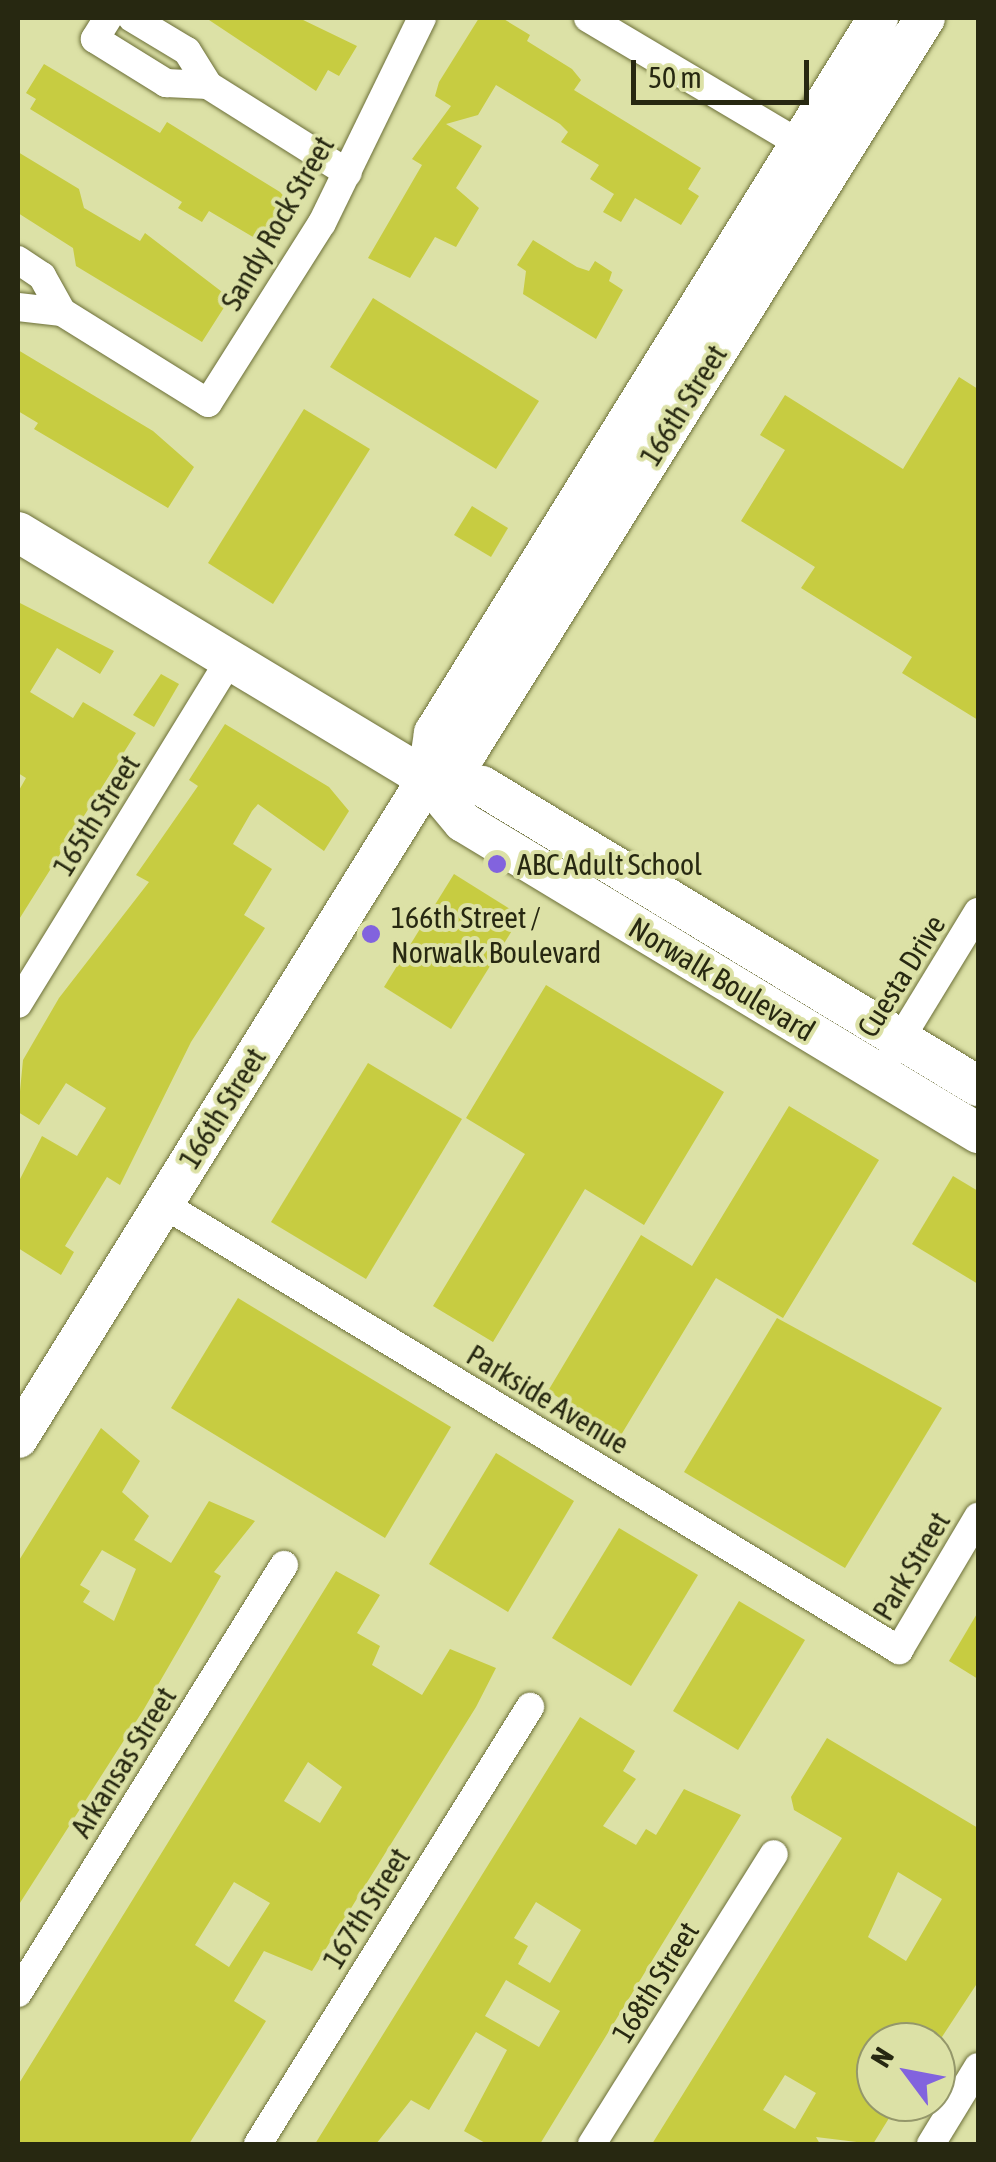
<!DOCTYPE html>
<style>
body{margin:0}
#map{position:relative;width:996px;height:2162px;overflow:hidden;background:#dce1a6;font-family:"Asap Condensed",sans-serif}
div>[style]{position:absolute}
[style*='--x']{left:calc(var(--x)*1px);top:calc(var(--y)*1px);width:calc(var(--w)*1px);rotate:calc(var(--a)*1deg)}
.building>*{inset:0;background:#c7cc41}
.roads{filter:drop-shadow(0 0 2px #6c6f38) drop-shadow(0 0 2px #6c6f38)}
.street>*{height:28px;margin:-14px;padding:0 14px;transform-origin:14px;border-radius:14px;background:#fff}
.secondary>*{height:40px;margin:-20px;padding:0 20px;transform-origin:20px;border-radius:20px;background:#fff}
.dots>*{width:28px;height:28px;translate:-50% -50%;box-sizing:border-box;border:5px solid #dce1a6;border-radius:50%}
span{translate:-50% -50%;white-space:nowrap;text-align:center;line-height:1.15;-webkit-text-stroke:8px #dce1a6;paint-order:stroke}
.street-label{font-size:30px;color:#272811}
.poi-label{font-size:30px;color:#272811}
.left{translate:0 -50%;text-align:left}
.frame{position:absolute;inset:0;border:20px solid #272811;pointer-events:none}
.north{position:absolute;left:856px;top:2022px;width:100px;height:100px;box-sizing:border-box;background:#dce1a6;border:2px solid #94976a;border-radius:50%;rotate:302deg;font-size:28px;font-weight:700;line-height:40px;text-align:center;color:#272811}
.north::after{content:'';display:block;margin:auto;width:35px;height:45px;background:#8263de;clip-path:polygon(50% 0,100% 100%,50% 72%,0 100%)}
.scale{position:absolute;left:631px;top:60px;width:178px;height:45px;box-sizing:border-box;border:5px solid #272811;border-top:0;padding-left:12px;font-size:30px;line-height:35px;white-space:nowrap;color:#272811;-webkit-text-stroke:8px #dce1a6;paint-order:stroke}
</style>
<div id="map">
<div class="building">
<div style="clip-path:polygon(206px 18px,299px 18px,357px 46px,339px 76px,328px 70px,316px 91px)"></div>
<div style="clip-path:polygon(479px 18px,502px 18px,530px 35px,527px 41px,572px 69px,581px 80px,574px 90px,701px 168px,688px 189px,699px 196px,681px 225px,635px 198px,621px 222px,603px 212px,614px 194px,590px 179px,599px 165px,561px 142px,568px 132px,560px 124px,496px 85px,478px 115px,446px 124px,482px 146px,456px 188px,479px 208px,456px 247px,435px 237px,410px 278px,368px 258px,422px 165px,412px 159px,451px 106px,435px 96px,439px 82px)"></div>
<div style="clip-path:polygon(44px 64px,160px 133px,167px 122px,280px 192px,290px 203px,271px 233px,260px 241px,209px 211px,202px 222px,178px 208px,182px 202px,30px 109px,36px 99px,26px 93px)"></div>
<div style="clip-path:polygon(18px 152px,79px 189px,84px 208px,140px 241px,145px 233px,230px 298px,202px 342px,76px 266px,73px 248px,18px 213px)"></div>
<div style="clip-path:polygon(533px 240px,577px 267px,589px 271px,595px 261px,612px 272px,609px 281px,623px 290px,596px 339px,523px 294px,526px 271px,517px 265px)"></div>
<div style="clip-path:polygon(373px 298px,539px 401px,496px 469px,330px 367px)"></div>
<div style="clip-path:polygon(18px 350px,153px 431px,194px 467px,168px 508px,34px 429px,38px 423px,18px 411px)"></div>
<div style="clip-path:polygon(959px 377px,978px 389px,978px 720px,902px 673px,912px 657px,801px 588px,815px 567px,741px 521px,785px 450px,760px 435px,785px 395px,903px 469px)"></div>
<div style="clip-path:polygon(304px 409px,370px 449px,273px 604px,208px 563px)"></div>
<div style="clip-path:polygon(472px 506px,508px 528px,491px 557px,454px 535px)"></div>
<div style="clip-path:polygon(18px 602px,114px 651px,100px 674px,57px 648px,30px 692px,73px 718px,83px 702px,136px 733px,18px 921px,18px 792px,26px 778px,18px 773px)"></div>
<div style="clip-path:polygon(161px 674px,179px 684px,154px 727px,133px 715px)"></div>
<div style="clip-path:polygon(225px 724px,329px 787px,349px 811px,324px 851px,258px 804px,252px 811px,233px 844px,272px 869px,244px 915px,265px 928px,191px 1042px,120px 1185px,107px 1177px,65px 1246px,74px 1252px,61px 1275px,18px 1248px,18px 1183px,42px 1136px,77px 1156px,106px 1108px,66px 1083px,39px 1125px,18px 1112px,23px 1060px,59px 998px,149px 882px,136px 875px,198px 786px,189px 780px)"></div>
<div style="clip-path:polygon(454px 874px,521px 916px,451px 1029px,384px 987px)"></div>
<div style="clip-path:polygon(546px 985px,724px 1092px,644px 1225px,585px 1189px,493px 1342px,433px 1306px,525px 1154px,466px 1118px)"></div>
<div style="clip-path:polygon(368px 1063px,462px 1119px,366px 1279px,271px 1222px)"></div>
<div style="clip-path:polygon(789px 1106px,879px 1160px,783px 1318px,716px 1278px,621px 1435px,548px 1391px,641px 1235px,692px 1266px)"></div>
<div style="clip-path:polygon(953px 1176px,978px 1191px,978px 1284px,912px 1244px)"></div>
<div style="clip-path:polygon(238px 1298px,451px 1427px,385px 1538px,171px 1408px)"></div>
<div style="clip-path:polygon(777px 1318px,942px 1408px,845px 1568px,684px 1472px)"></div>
<div style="clip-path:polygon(evenodd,101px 1428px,140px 1461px,122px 1492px,149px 1516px,134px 1540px,171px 1563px,209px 1501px,255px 1521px,214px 1572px,221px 1576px,144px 1709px,18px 1906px,18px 1562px,101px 1428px,102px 1550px,136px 1569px,114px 1621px,83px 1602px,90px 1591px,80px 1585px,102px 1550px)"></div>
<div style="clip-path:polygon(496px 1453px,574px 1501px,508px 1612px,429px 1564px)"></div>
<div style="clip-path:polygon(619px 1528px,698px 1575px,631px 1686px,552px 1638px)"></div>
<div style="clip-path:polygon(evenodd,336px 1571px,380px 1595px,357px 1633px,380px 1646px,372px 1665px,422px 1695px,450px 1649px,496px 1668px,476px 1707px,312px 1971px,264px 1951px,234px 2001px,266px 2021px,189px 2144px,18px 2144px,18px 2085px,336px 1571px,308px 1762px,342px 1787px,320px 1823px,284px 1801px,308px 1762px,336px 1571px,234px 1882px,270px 1903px,229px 1967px,195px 1945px,234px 1882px)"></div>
<div style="clip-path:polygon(739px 1601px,805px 1640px,738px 1750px,673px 1711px)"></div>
<div style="clip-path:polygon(978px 1612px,978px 1679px,949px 1661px)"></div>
<div style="clip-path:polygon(evenodd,580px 1717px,635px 1751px,623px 1771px,636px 1779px,603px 1826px,636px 1845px,646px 1829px,656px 1835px,684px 1789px,741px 1815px,540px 2144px,487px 2144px,464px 2131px,507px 2050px,476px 2032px,429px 2110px,411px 2100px,376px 2144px,315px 2144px,580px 1717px,536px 1902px,581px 1930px,550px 1983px,518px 1964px,528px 1946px,514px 1938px,536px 1902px,580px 1717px,506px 1980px,560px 2011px,539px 2047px,485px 2016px,506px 1980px)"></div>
<div style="clip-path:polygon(evenodd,827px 1738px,978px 1828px,978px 1982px,936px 2046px,876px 2042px,876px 2102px,899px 2102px,873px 2144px,816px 2137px,820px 2144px,652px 2144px,842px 1838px,794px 1810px,791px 1797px,827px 1738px,898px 1872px,942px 1899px,906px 1961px,868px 1937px,898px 1872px,827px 1738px,785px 2075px,816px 2093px,795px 2129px,763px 2110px,785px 2075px)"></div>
</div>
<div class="roads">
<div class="street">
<div style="--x:108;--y:18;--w:25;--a:122"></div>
<div style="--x:95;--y:39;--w:84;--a:31.8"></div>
<div style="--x:166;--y:83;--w:42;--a:2.7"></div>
<div style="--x:132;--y:18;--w:64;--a:31"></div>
<div style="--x:187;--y:51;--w:40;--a:58"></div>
<div style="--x:208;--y:85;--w:165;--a:32.2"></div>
<div style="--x:588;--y:18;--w:263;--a:30.7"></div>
<div style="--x:18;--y:260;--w:29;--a:34"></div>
<div style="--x:42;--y:276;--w:41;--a:60.9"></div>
<div style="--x:18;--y:307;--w:44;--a:6.5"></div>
<div style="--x:62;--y:312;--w:172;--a:31.9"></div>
<div style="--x:208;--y:403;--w:213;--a:-57.7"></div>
<div style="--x:322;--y:223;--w:228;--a:-64"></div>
<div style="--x:18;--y:1004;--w:404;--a:-58.4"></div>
<div style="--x:893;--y:1051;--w:163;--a:-58.6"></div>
<div style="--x:163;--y:1204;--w:861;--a:31.21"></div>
<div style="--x:899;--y:1650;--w:155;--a:-59.3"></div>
<div style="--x:18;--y:1993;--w:504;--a:-58.14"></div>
<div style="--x:258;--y:2144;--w:515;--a:-58.1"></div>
<div style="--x:592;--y:2144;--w:342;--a:-57.9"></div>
<div style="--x:931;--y:2144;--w:90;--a:-58.6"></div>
</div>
<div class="secondary">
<div style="--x:18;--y:532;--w:478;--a:31.1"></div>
<div style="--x:427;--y:779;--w:56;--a:50.1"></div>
<div style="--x:463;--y:822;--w:602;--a:31.13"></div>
<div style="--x:427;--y:779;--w:48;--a:-34"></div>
<div style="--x:467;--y:752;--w:865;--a:-58.04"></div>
<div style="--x:427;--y:779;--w:55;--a:7.3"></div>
<div style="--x:482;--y:786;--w:580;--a:31.17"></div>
<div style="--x:18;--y:1438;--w:776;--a:-58.17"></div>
<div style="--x:427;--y:779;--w:47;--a:-81.3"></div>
<div style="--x:434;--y:733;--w:842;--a:-58.16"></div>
</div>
</div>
<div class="dots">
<div style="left:497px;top:864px;background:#8263de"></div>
<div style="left:371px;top:934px;background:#8263de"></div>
</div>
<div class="street-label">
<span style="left:277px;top:223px;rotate:-60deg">Sandy Rock Street</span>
<span style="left:683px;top:405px;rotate:-58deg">166th Street</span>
<span style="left:96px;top:815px;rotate:-58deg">165th Street</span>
<span style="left:901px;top:976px;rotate:-58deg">Cuesta Drive</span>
<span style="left:722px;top:979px;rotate:31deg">Norwalk Boulevard</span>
<span style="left:222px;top:1108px;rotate:-58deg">166th Street</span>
<span style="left:548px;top:1399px;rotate:31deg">Parkside Avenue</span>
<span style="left:911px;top:1566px;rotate:-59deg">Park Street</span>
<span style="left:123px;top:1762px;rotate:-58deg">Arkansas Street</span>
<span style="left:366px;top:1908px;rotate:-58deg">167th Street</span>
<span style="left:655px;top:1982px;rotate:-58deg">168th Street</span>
</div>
<div class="poi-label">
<span class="left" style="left:517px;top:864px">ABC Adult School</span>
<span class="left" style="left:391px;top:934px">166th Street /<br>Norwalk Boulevard</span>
</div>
<div class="frame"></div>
<div class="north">N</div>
<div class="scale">50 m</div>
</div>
